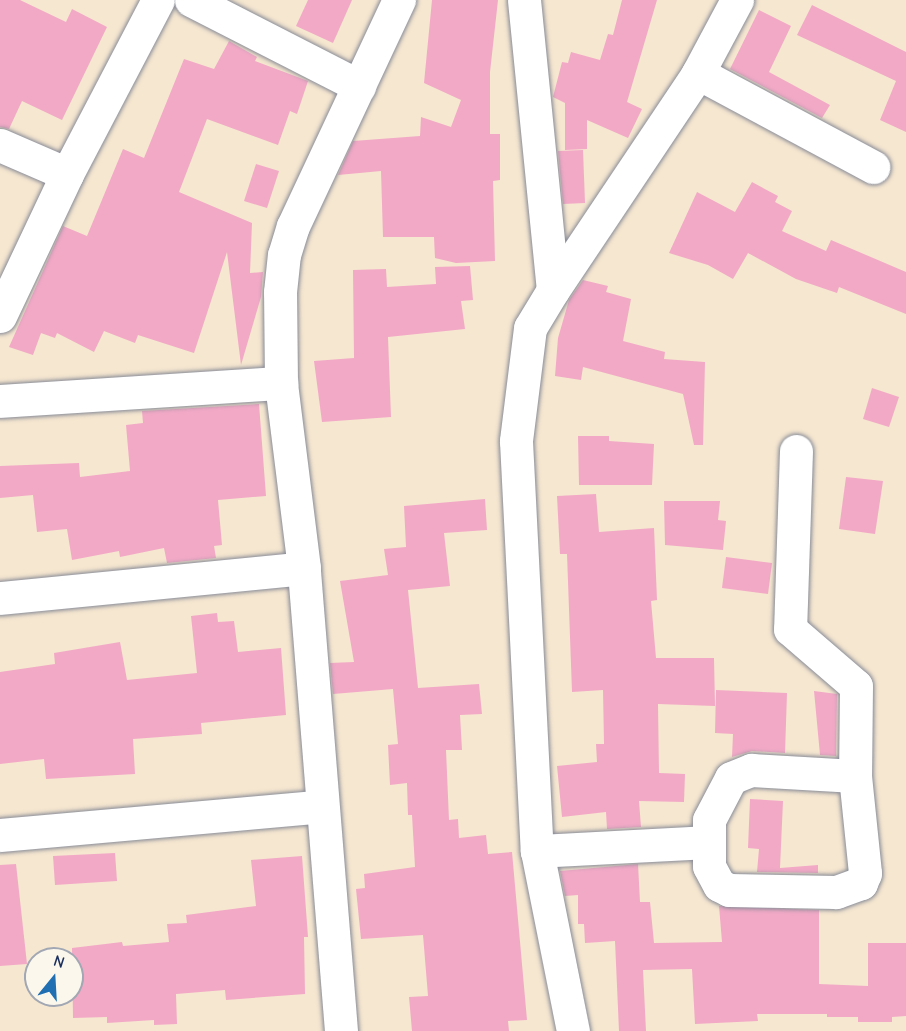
<!DOCTYPE html>
<style>
body{margin:0}
#map{position:relative;width:906px;height:1031px;overflow:hidden;background:#f6e7d0;font-family:"Comic Neue",sans-serif}
div>[style]{position:absolute}
[style*='--x']{left:calc(var(--x)*1px);top:calc(var(--y)*1px);width:calc(var(--w)*1px);rotate:calc(var(--a)*1deg)}
.building>*{inset:0;background:#f2a9c6}
.roads{filter:drop-shadow(0 0 2px #888b97) drop-shadow(0 0 2px #888b97)}
.minor>*{height:33px;margin:-16.5px;padding:0 16.5px;transform-origin:16.5px;border-radius:16.5px;background:#fff}
span{translate:-50% -50%;white-space:nowrap;text-align:center;line-height:1.15;-webkit-text-stroke:4.5px #fbf7ec;paint-order:stroke}
.north{position:absolute;left:24px;top:947px;width:60px;height:60px;box-sizing:border-box;background:#fbf7ec;border:2px solid #a1a7b3;border-radius:50%;rotate:18deg;font-size:16px;font-weight:700;line-height:24px;text-align:center;color:#1b2f5e}
.north::after{content:'';display:block;margin:auto;width:21px;height:27px;background:#1f6fb2;clip-path:polygon(50% 0,100% 100%,50% 72%,0 100%)}
</style>
<div id="map">
<div class="building">
<div style="clip-path:polygon(0 0,20px 0,66px 22px,72px 9px,107px 27px,62px 120px,22px 101px,9px 129px,0 127px)"></div>
<div style="clip-path:polygon(308px 0,352px 0,333px 43px,296px 26px)"></div>
<div style="clip-path:polygon(432px 0,498px 0,490px 72px,490px 134px,500px 134px,500px 180px,493px 181px,495px 261px,456px 263px,435px 258px,434px 237px,383px 237px,381px 171px,338px 175px,353px 141px,420px 136px,421px 117px,451px 127px,461px 100px,424px 83px)"></div>
<div style="clip-path:polygon(622px 0,657px 0,627px 102px,642px 109px,628px 138px,587px 120px,587px 149px,565px 150px,565px 103px,553px 97px,562px 62px,568px 63px,571px 52px,600px 60px,608px 34px,613px 35px)"></div>
<div style="clip-path:polygon(812px 5px,906px 52px,906px 132px,880px 120px,896px 81px,797px 35px)"></div>
<div style="clip-path:polygon(759px 10px,791px 26px,769px 72px,830px 105px,822px 118px,730px 69px)"></div>
<div style="clip-path:polygon(229px 41px,257px 57px,255px 61px,308px 81px,297px 114px,290px 111px,278px 145px,207px 119px,179px 192px,252px 223px,250px 273px,263px 272px,261px 297px,241px 365px,227px 252px,194px 353px,138px 335px,135px 343px,104px 331px,94px 352px,57px 333px,55px 338px,41px 333px,33px 355px,9px 347px,63px 226px,87px 236px,123px 149px,144px 158px,184px 59px,214px 69px)"></div>
<div style="clip-path:polygon(583px 150px,585px 203px,563px 204px,558px 151px)"></div>
<div style="clip-path:polygon(256px 164px,279px 171px,267px 208px,244px 201px)"></div>
<div style="clip-path:polygon(752px 182px,778px 196px,775px 202px,792px 211px,782px 231px,826px 251px,831px 240px,906px 272px,906px 314px,839px 287px,837px 293px,796px 279px,748px 253px,733px 279px,708px 265px,669px 253px,697px 192px,735px 212px)"></div>
<div style="clip-path:polygon(470px 266px,473px 300px,461px 301px,465px 329px,388px 337px,391px 417px,322px 422px,314px 361px,354px 358px,353px 270px,386px 269px,387px 287px,436px 284px,435px 267px)"></div>
<div style="clip-path:polygon(583px 280px,608px 286px,606px 292px,631px 299px,623px 341px,665px 352px,664px 359px,705px 362px,703px 445px,694px 445px,683px 394px,583px 367px,581px 380px,555px 376px,558px 338px,569px 300px)"></div>
<div style="clip-path:polygon(872px 388px,899px 397px,889px 427px,863px 419px)"></div>
<div style="clip-path:polygon(259px 404px,266px 496px,218px 500px,222px 545px,214px 546px,216px 558px,167px 563px,164px 548px,120px 557px,119px 551px,72px 560px,67px 529px,37px 532px,33px 495px,0 498px,0 466px,79px 463px,80px 477px,130px 471px,126px 425px,143px 423px,142px 411px)"></div>
<div style="clip-path:polygon(578px 436px,609px 436px,609px 441px,654px 444px,652px 485px,579px 485px)"></div>
<div style="clip-path:polygon(846px 477px,883px 481px,875px 534px,839px 529px)"></div>
<div style="clip-path:polygon(596px 494px,599px 532px,654px 528px,657px 600px,651px 601px,656px 658px,714px 658px,715px 706px,658px 704px,659px 773px,685px 774px,684px 802px,639px 801px,641px 827px,607px 829px,606px 812px,562px 817px,557px 766px,597px 762px,596px 744px,604px 744px,603px 690px,572px 692px,567px 554px,560px 554px,557px 496px)"></div>
<div style="clip-path:polygon(485px 499px,487px 530px,444px 533px,450px 586px,408px 590px,418px 688px,479px 684px,482px 714px,460px 715px,462px 750px,446px 750px,449px 820px,458px 819px,459px 838px,486px 835px,488px 854px,512px 852px,527px 1020px,508px 1021px,509px 1031px,412px 1031px,409px 997px,428px 996px,423px 935px,361px 939px,356px 889px,365px 888px,364px 874px,415px 867px,412px 815px,408px 815px,407px 783px,390px 785px,388px 745px,398px 744px,393px 689px,333px 694px,330px 663px,354px 662px,340px 581px,388px 575px,384px 549px,406px 547px,404px 506px)"></div>
<div style="clip-path:polygon(664px 501px,720px 501px,718px 520px,726px 521px,723px 550px,665px 545px)"></div>
<div style="clip-path:polygon(726px 557px,772px 563px,768px 594px,722px 588px)"></div>
<div style="clip-path:polygon(217px 613px,218px 622px,234px 621px,238px 652px,281px 648px,286px 715px,201px 723px,202px 734px,133px 739px,135px 774px,46px 779px,44px 759px,0 764px,0 672px,55px 664px,54px 653px,120px 642px,127px 680px,197px 673px,191px 616px)"></div>
<div style="clip-path:polygon(716px 690px,787px 693px,785px 753px,752px 751px,732px 757px,733px 734px,715px 733px)"></div>
<div style="clip-path:polygon(814px 691px,837px 694px,836px 756px,820px 755px)"></div>
<div style="clip-path:polygon(750px 799px,783px 801px,780px 868px,818px 865px,818px 873px,757px 872px,759px 849px,748px 848px)"></div>
<div style="clip-path:polygon(115px 853px,117px 881px,55px 885px,53px 856px)"></div>
<div style="clip-path:polygon(302px 856px,308px 937px,304px 937px,305px 994px,226px 1000px,225px 990px,176px 994px,177px 1024px,154px 1025px,154px 1020px,107px 1023px,107px 1017px,73px 1018px,72px 948px,122px 942px,123px 946px,169px 942px,167px 924px,187px 923px,186px 915px,256px 906px,251px 860px)"></div>
<div style="clip-path:polygon(16px 864px,27px 964px,0 966px,0 865px)"></div>
<div style="clip-path:polygon(638px 864px,640px 902px,650px 902px,654px 943px,722px 942px,719px 906px,819px 910px,819px 984px,868px 986px,868px 943px,906px 943px,906px 1016px,892px 1017px,892px 1022px,858px 1022px,858px 1017px,827px 1017px,827px 1014px,757px 1014px,758px 1021px,695px 1024px,692px 969px,643px 970px,646px 1031px,619px 1031px,615px 941px,585px 943px,584px 924px,578px 924px,578px 895px,565px 896px,560px 871px)"></div>
</div>
<div class="roads">
<div class="minor">
<div style="--x:191;--y:0;--w:189;--a:27.1"></div>
<div style="--x:524;--y:0;--w:291;--a:84.3"></div>
<div style="--x:553;--y:290;--w:44;--a:121.2"></div>
<div style="--x:530;--y:328;--w:114;--a:97.1"></div>
<div style="--x:516;--y:441;--w:411;--a:87.1"></div>
<div style="--x:537;--y:851;--w:184;--a:78.7"></div>
<div style="--x:698;--y:73;--w:199;--a:28.2"></div>
<div style="--x:0;--y:145;--w:73;--a:23.4"></div>
<div style="--x:553;--y:290;--w:261;--a:-56.2"></div>
<div style="--x:698;--y:73;--w:83;--a:-61.9"></div>
<div style="--x:0;--y:316;--w:157;--a:-64.7"></div>
<div style="--x:67;--y:174;--w:196;--a:-62.4"></div>
<div style="--x:0;--y:401;--w:282;--a:-3.7"></div>
<div style="--x:796;--y:451;--w:178;--a:91.9"></div>
<div style="--x:790;--y:629;--w:87;--a:40.8"></div>
<div style="--x:856;--y:686;--w:90;--a:90.6"></div>
<div style="--x:0;--y:598;--w:305;--a:-5.6"></div>
<div style="--x:751;--y:770;--w:104;--a:3.3"></div>
<div style="--x:855;--y:776;--w:98;--a:84.1"></div>
<div style="--x:865;--y:873;--w:11;--a:112"></div>
<div style="--x:861;--y:883;--w:27;--a:160"></div>
<div style="--x:836;--y:892;--w:107;--a:-178.9"></div>
<div style="--x:729;--y:890;--w:11;--a:-153"></div>
<div style="--x:719;--y:885;--w:21;--a:-118"></div>
<div style="--x:709;--y:866;--w:46;--a:-90"></div>
<div style="--x:709;--y:820;--w:47;--a:-62.4"></div>
<div style="--x:731;--y:778;--w:22;--a:-22"></div>
<div style="--x:0;--y:835;--w:323;--a:-5.1"></div>
<div style="--x:537;--y:851;--w:170;--a:-3"></div>
<div style="--x:341;--y:1031;--w:464;--a:-94.6"></div>
<div style="--x:304;--y:568;--w:186;--a:-97.1"></div>
<div style="--x:281;--y:383;--w:91;--a:-90.6"></div>
<div style="--x:280;--y:292;--w:37;--a:-84"></div>
<div style="--x:284;--y:255;--w:30;--a:-73"></div>
<div style="--x:293;--y:226;--w:250;--a:-64.9"></div>
</div>
</div>
<div class="north">N</div>
</div>
